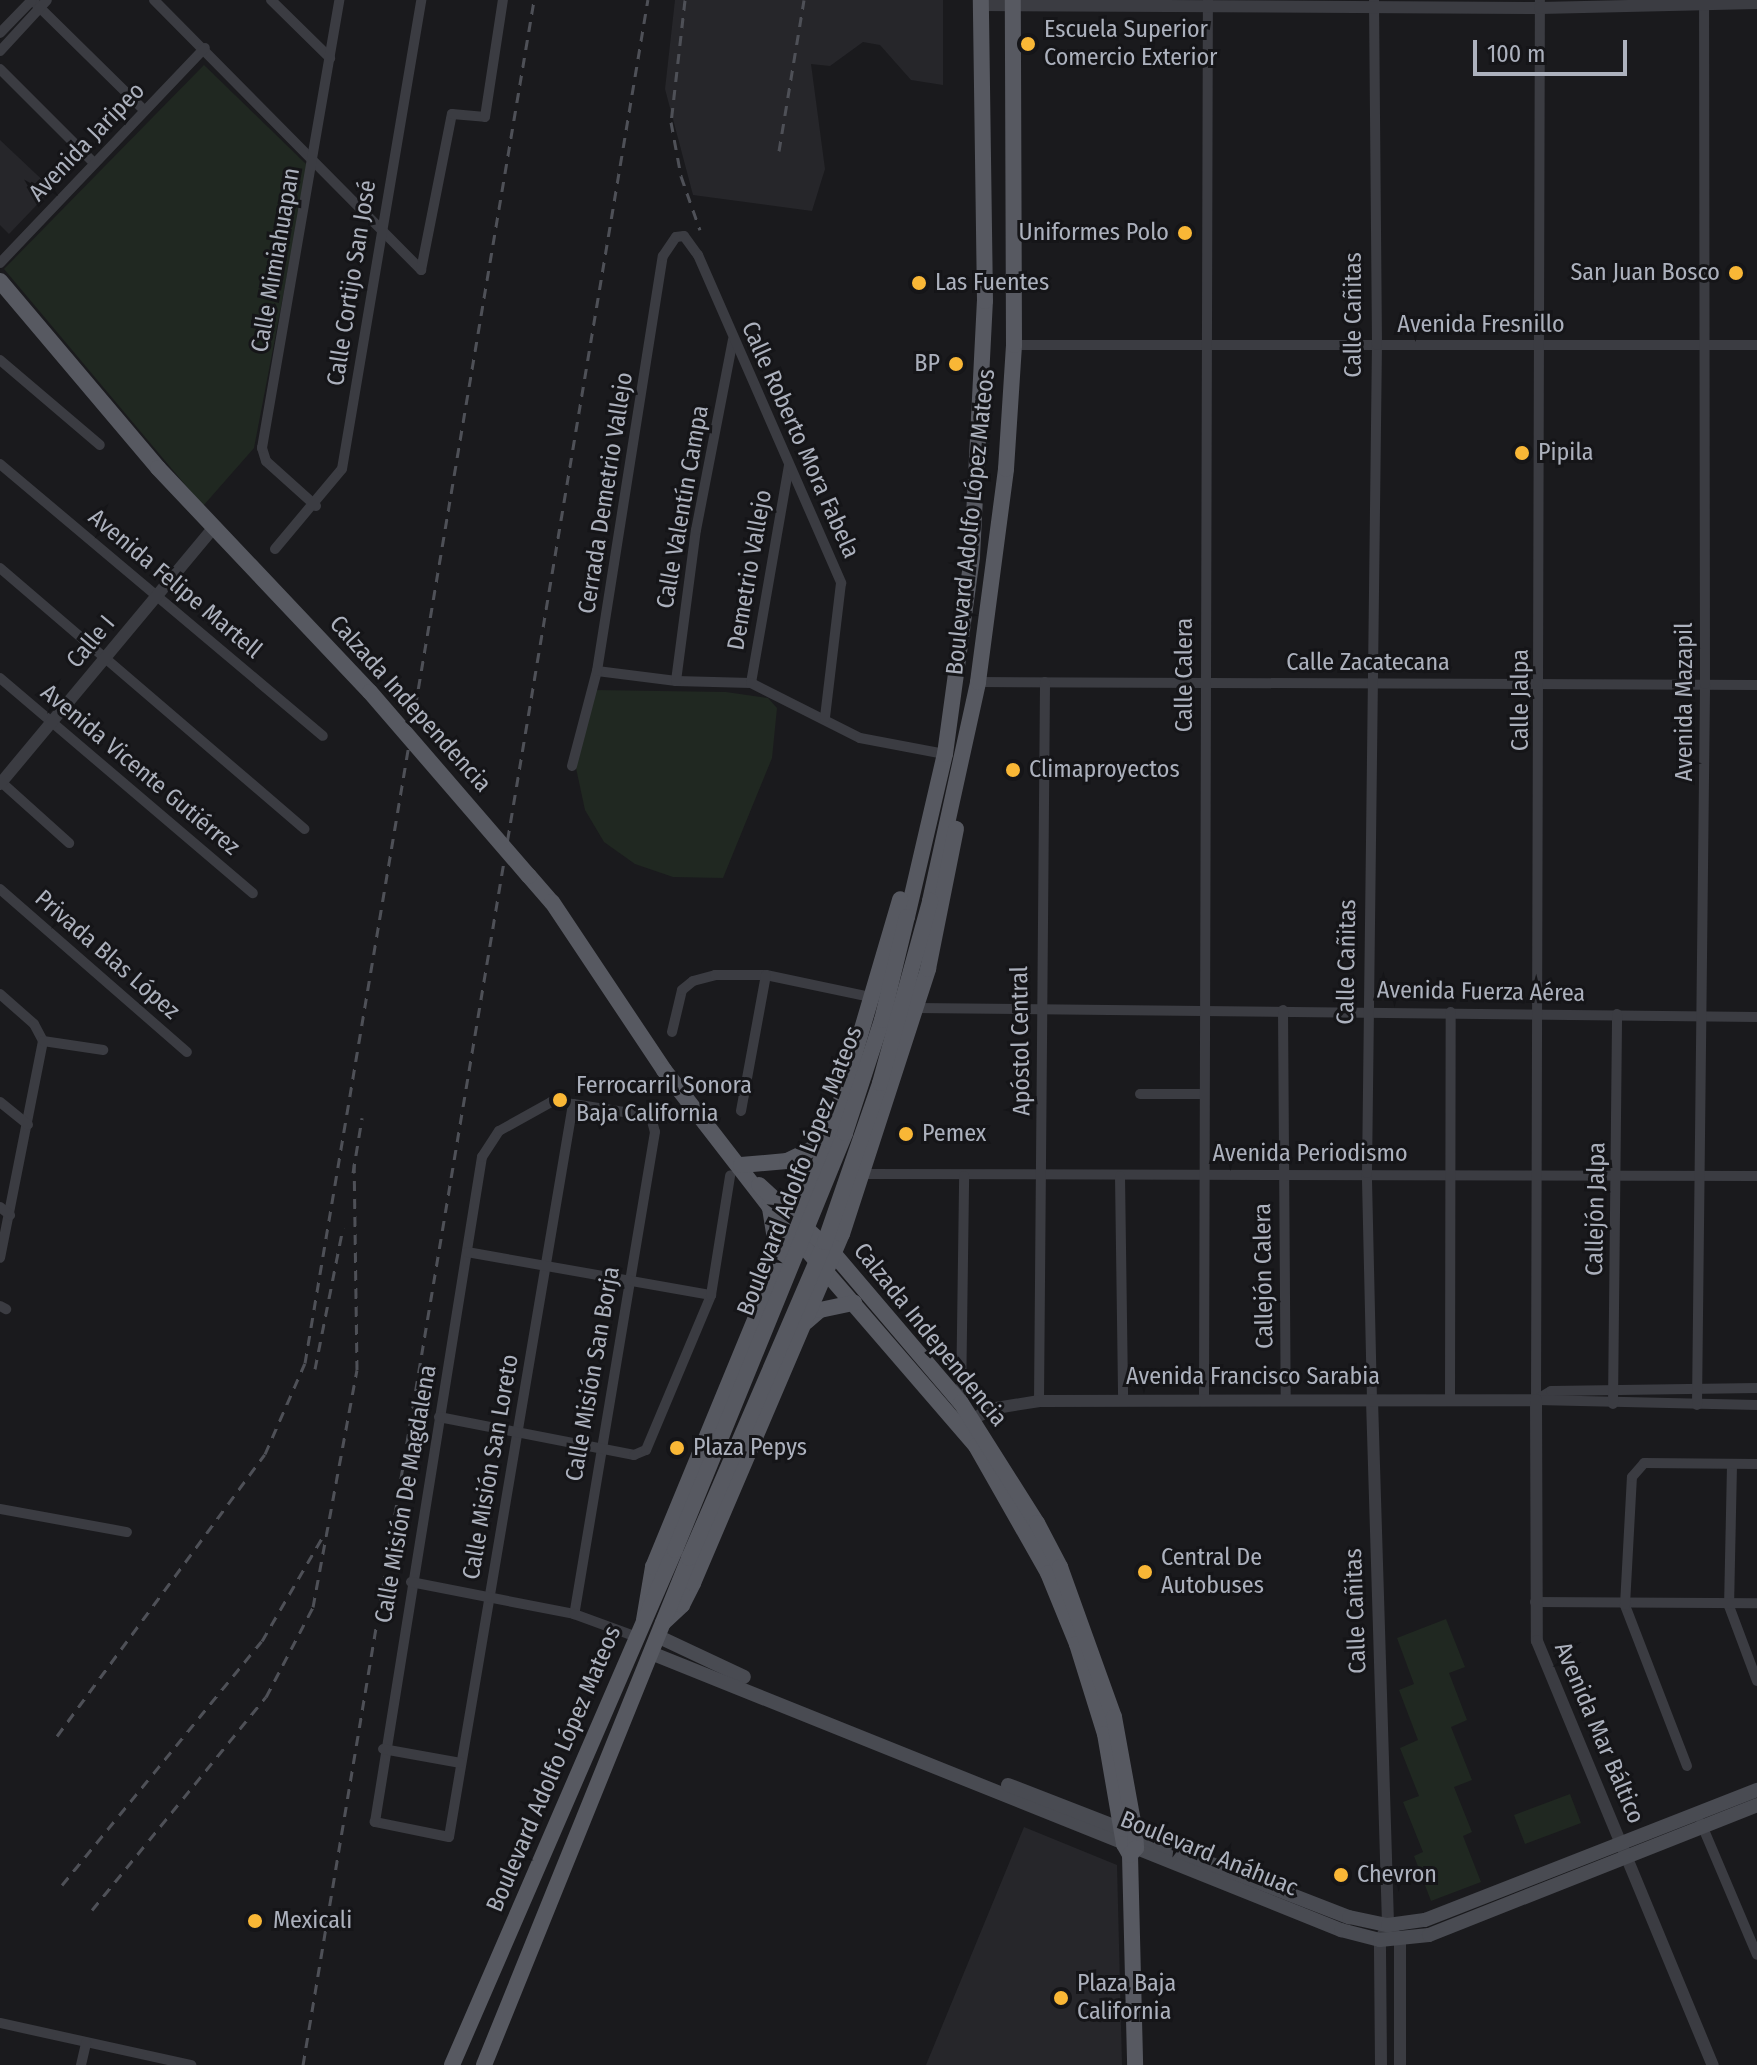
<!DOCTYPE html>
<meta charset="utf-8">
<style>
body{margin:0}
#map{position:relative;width:1757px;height:2065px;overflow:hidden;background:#1a1a1d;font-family:"Fira Sans Condensed",sans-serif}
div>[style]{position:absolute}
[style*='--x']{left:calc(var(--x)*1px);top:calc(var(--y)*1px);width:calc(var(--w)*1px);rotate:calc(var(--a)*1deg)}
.built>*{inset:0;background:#26262a}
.green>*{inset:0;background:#202821}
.minor>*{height:10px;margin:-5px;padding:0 5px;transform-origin:5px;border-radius:5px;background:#3b3c42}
.tertiary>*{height:12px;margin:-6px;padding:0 6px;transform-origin:6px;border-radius:6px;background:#3b3c42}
.secondary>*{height:14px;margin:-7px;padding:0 7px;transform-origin:7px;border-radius:7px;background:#494b52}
.primary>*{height:16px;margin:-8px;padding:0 8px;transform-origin:8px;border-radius:8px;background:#575961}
.rail>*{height:3px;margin-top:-1.5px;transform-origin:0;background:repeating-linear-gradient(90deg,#4e5057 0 10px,transparent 0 18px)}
.primary-bridge>*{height:16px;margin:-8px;padding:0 8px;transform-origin:8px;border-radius:8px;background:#575961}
.dots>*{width:22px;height:22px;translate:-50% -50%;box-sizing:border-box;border:4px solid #151518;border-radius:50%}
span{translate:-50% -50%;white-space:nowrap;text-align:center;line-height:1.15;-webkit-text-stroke:6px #151518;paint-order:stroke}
.poi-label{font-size:24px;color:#acb1bd}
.left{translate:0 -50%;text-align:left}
.right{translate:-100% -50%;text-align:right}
.street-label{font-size:24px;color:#acb1bd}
.scale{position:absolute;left:1473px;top:40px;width:154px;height:36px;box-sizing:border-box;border:4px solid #acb1bd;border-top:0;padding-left:10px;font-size:24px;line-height:28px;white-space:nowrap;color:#acb1bd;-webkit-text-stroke:6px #151518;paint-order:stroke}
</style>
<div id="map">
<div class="built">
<div style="clip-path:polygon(675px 0,943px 0,943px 85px,911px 80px,880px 45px,863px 42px,830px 66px,811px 64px,825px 169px,812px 211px,693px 195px,665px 89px)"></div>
<div style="clip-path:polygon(0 140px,52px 189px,9px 234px,0 225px)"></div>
<div style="clip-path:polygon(1024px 1827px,1117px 1865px,1122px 2065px,926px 2065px)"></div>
</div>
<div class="green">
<div style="clip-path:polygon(204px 65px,308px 166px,254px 448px,203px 506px,4px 269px)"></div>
<div style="clip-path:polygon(594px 690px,726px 692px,768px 698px,777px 708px,772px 758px,723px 878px,673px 877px,635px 864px,604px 842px,585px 810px,576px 768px)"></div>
<div style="clip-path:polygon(1446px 1619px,1465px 1667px,1449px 1673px,1467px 1720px,1451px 1727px,1472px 1780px,1454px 1787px,1472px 1832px,1463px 1836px,1481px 1882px,1431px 1901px,1414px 1856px,1423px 1852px,1403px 1802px,1419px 1796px,1400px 1748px,1418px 1740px,1399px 1690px,1414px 1684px,1397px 1638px)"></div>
<div style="clip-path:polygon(1570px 1794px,1581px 1823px,1525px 1844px,1514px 1815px)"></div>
</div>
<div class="minor">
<div style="--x:32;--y:0;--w:157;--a:44.5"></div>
<div style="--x:154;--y:0;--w:380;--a:45.3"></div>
<div style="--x:271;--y:0;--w:83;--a:44.5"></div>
<div style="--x:0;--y:33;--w:46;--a:-45.9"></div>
<div style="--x:0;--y:51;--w:69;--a:-47.3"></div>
<div style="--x:0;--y:69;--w:133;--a:45"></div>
<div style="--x:0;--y:263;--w:297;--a:-46.4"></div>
<div style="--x:421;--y:270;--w:159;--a:-78.8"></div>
<div style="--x:452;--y:114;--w:33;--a:5"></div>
<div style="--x:485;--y:117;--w:118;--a:-81.3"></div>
<div style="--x:1014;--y:345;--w:743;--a:0"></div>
<div style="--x:0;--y:360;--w:131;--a:40.4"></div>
<div style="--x:0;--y:464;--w:422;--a:40.1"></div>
<div style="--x:316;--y:506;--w:67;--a:-138"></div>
<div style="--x:266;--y:461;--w:14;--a:-107"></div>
<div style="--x:262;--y:448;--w:455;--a:-80.2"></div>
<div style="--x:275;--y:549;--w:104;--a:-50.1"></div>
<div style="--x:342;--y:469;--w:476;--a:-80.4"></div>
<div style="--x:0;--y:568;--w:401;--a:40.6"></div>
<div style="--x:597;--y:671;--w:80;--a:7.2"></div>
<div style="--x:676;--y:681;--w:75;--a:1.5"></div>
<div style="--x:751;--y:683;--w:221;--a:-80.1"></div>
<div style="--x:0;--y:678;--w:332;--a:40.4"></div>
<div style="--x:676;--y:681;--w:152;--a:-82.5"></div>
<div style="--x:696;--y:530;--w:194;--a:-79"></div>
<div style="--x:978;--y:682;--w:779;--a:0.22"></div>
<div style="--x:751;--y:683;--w:122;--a:26.8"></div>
<div style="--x:860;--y:738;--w:86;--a:10.7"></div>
<div style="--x:572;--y:766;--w:98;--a:-75.3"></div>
<div style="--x:597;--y:671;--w:420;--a:-81"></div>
<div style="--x:663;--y:256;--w:23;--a:-56"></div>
<div style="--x:676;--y:237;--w:8;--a:-7"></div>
<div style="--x:684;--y:236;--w:24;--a:54"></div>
<div style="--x:698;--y:255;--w:358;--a:66.4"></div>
<div style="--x:841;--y:583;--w:136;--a:96.8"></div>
<div style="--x:0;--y:781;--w:93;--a:41.9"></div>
<div style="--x:0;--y:889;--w:248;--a:41.1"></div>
<div style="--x:0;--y:994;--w:45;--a:41.4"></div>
<div style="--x:34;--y:1024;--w:19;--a:62"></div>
<div style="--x:43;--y:1041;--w:221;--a:101.2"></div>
<div style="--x:916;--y:1008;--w:841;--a:0.61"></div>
<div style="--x:1283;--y:1010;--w:388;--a:89.6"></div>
<div style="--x:672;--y:1032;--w:43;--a:-76.6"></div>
<div style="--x:682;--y:990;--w:14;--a:-39"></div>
<div style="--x:693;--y:981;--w:23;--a:-15"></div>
<div style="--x:715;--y:975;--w:51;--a:0"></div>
<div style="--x:766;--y:975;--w:111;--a:11.9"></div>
<div style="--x:43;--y:1041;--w:61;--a:8.5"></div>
<div style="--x:1140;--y:1094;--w:63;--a:0"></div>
<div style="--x:0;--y:1102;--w:36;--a:39"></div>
<div style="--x:573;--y:1104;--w:743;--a:99.6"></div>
<div style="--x:449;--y:1837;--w:76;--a:-168.5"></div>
<div style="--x:375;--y:1822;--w:674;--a:-80.86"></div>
<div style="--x:482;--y:1157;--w:31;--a:-57"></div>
<div style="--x:499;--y:1131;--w:60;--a:-29.1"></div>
<div style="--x:551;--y:1102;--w:22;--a:5"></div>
<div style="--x:573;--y:1104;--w:71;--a:8.9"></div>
<div style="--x:643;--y:1115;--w:11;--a:34"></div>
<div style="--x:652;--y:1121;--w:11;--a:75"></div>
<div style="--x:655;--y:1132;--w:489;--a:99.5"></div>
<div style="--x:741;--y:1111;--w:138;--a:-79.6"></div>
<div style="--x:863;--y:1174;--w:894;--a:0.13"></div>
<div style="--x:1120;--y:1176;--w:222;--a:89.2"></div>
<div style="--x:0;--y:1207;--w:13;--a:39"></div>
<div style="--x:467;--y:1252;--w:248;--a:10"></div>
<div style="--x:0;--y:1306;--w:7;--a:27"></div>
<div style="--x:1204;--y:1398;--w:1398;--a:-89.84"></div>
<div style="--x:1372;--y:1400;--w:227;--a:-91.3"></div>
<div style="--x:1367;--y:1173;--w:828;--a:-89.31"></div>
<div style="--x:1377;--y:345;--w:345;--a:-90.5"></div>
<div style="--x:1450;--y:1400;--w:388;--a:-89.9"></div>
<div style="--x:1536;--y:1400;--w:1400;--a:-89.84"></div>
<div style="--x:1536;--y:1400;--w:17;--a:-31"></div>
<div style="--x:1551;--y:1391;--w:206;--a:-0.8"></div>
<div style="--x:1536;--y:1400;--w:221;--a:1.3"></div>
<div style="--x:1039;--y:1401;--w:719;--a:-89.52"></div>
<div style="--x:961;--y:1402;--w:226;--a:-89.2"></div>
<div style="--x:1613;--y:1404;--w:390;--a:-89.4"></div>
<div style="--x:1697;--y:1405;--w:721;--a:-89.36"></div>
<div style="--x:1705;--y:684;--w:684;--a:-90.08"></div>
<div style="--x:439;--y:1417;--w:199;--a:11"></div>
<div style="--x:634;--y:1455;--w:13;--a:-23"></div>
<div style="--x:646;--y:1450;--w:168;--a:-67.2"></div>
<div style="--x:711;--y:1295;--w:121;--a:-80.9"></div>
<div style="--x:1732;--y:1465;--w:141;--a:91.2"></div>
<div style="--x:1729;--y:1606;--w:80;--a:69.5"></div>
<div style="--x:0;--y:1509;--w:129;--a:10.3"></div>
<div style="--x:411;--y:1582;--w:166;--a:11.1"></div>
<div style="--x:574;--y:1614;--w:67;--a:20.1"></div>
<div style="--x:1535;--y:1602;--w:222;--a:0.3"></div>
<div style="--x:383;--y:1749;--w:79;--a:10.2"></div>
<div style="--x:1687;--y:1766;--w:173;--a:-111.1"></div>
<div style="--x:1625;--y:1605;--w:128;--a:-86.9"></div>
<div style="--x:1632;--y:1477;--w:18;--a:-49"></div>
<div style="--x:1644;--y:1463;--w:113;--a:0.5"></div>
<div style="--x:1701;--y:1823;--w:143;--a:67"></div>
<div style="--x:0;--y:2023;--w:196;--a:12.4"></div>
<div style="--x:81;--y:2065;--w:23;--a:-77"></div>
</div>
<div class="tertiary">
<div style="--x:980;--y:5;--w:560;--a:0.31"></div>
<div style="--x:1540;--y:8;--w:217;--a:-1.3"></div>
<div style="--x:0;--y:784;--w:334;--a:-50.2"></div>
<div style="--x:1372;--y:1400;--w:525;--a:88.25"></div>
<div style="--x:972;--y:1419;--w:26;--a:-25"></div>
<div style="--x:996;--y:1408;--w:44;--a:-9.2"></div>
<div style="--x:1039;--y:1401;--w:497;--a:-0.1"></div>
<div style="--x:1536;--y:1400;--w:241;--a:89.8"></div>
<div style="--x:1537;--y:1641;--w:459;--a:67.5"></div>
<div style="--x:1392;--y:1931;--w:13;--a:51"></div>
<div style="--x:1400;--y:1941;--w:124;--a:90"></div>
<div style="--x:1381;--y:2065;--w:125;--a:-90.5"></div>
<div style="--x:1380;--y:1940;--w:10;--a:-61"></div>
</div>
<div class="secondary">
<div style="--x:657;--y:1636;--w:96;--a:25.2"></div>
<div style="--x:651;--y:1653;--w:744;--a:21.87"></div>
<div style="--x:1341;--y:1930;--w:40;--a:14.4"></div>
<div style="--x:1380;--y:1940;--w:49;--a:-5.8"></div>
<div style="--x:1429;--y:1935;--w:353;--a:-21.6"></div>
<div style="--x:1008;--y:1785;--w:366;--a:21.2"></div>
<div style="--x:1349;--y:1917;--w:40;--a:12"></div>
<div style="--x:1388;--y:1925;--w:37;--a:-8"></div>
<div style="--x:1425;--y:1920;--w:357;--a:-21.4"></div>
</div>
<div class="primary">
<div style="--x:0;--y:281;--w:245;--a:49.8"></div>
<div style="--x:158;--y:468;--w:308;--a:46.6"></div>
<div style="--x:529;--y:876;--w:35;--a:49"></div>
<div style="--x:552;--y:902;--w:202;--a:56.3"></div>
<div style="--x:664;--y:1070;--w:172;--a:52.3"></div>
<div style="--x:769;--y:1206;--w:317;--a:49.2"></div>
<div style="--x:976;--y:1446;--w:146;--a:60.4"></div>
<div style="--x:1048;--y:1573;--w:77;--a:67.8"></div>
<div style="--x:1077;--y:1644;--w:94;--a:72.7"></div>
<div style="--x:1105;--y:1734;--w:112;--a:80.2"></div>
<div style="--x:1124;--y:1844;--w:13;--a:61"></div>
<div style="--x:1130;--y:1855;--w:210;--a:88.6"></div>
<div style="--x:930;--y:901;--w:224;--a:-77.6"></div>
<div style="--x:978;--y:682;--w:215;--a:-82.5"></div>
<div style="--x:1006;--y:469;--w:124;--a:-86.3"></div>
<div style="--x:1014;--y:345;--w:345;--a:-90.2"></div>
<div style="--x:907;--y:917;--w:167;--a:-76.9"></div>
<div style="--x:945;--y:754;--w:200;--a:-82.2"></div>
<div style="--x:972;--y:556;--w:255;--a:-87.1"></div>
<div style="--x:985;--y:301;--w:301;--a:-90.8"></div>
<div style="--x:741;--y:1165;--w:46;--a:-5"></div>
<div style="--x:787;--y:1161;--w:47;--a:-25.5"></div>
<div style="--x:759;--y:1185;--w:102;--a:42.6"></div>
<div style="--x:834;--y:1254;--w:196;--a:49.6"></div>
<div style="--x:961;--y:1403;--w:142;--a:57.7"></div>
<div style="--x:1037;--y:1523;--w:50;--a:62.4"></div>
<div style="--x:1060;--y:1567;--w:159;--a:70.2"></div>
<div style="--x:1114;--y:1717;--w:117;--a:79.7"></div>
<div style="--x:1135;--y:1832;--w:16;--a:86"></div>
<div style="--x:1136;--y:1848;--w:9;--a:131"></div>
<div style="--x:770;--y:1208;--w:57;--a:80.9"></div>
<div style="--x:806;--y:1322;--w:18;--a:-41"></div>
<div style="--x:820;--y:1310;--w:35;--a:-12"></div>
<div style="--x:644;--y:1620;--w:54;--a:-80.4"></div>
<div style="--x:653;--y:1567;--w:461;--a:-67.6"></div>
<div style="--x:829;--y:1141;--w:252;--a:-73.6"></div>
<div style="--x:663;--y:1623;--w:26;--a:-43"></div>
<div style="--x:682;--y:1605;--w:25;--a:-63"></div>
<div style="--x:693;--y:1583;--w:379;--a:-66.9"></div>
<div style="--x:842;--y:1234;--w:279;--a:-72"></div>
<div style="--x:928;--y:969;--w:143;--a:-78.7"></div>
<div style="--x:452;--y:2065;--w:561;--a:-66.59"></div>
<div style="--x:484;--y:2065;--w:547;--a:-67.98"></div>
</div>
<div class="rail">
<div style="--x:685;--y:0;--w:123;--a:96.5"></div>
<div style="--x:671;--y:122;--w:55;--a:79.5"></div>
<div style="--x:681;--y:176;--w:57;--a:70.6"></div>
<div style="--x:779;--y:151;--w:153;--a:-80.6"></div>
<div style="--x:353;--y:1173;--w:56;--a:-80.7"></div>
<div style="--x:315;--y:1369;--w:144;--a:-78.8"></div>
<div style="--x:57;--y:1736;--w:350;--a:-53.6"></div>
<div style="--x:265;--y:1454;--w:99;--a:-66.3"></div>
<div style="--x:305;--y:1363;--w:1382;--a:-80.46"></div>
<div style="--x:62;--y:1885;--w:315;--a:-50.7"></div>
<div style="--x:262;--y:1641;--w:121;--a:-59.8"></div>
<div style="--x:92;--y:1910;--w:275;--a:-50.8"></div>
<div style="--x:266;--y:1697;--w:102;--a:-62.4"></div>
<div style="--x:313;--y:1607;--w:241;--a:-79.5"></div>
<div style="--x:357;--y:1370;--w:206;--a:-90.8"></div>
<div style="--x:303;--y:2065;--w:2094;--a:-80.52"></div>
</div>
<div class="primary-bridge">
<div style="--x:370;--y:692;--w:243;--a:49.2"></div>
<div style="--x:675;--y:1550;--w:450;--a:-67.8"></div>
<div style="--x:845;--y:1133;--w:119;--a:-71.9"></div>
<div style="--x:882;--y:1020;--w:106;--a:-76.4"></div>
<div style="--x:689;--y:1558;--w:344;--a:-66.7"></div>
<div style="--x:825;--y:1242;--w:168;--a:-70.9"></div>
<div style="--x:880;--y:1083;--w:189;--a:-74.6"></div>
</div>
<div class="dots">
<div style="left:1028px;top:44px;background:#f9b736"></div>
<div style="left:1185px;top:233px;background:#f9b736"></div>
<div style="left:1736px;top:273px;background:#f9b736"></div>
<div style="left:919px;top:283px;background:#f9b736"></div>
<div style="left:956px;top:364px;background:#f9b736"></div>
<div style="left:1522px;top:453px;background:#f9b736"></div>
<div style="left:1013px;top:770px;background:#f9b736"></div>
<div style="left:560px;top:1100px;background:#f9b736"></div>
<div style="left:906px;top:1134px;background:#f9b736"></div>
<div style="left:677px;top:1448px;background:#f9b736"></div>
<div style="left:1145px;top:1572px;background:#f9b736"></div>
<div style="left:1341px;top:1875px;background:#f9b736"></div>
<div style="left:255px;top:1921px;background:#f9b736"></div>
<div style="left:1061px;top:1998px;background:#f9b736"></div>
</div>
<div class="poi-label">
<span class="left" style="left:1044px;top:44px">Escuela Superior<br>Comercio Exterior</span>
<span class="right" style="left:1169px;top:233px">Uniformes Polo</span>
<span class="right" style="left:1720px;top:273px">San Juan Bosco</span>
<span class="left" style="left:935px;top:283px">Las Fuentes</span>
<span class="right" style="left:940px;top:364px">BP</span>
<span class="left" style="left:1538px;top:453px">Pipila</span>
<span class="left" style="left:1029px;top:770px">Climaproyectos</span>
<span class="left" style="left:576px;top:1100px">Ferrocarril Sonora<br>Baja California</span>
<span class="left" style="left:922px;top:1134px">Pemex</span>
<span class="left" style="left:693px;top:1448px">Plaza Pepys</span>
<span class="left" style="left:1161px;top:1572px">Central De<br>Autobuses</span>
<span class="left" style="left:1357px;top:1875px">Chevron</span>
<span class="left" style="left:273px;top:1921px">Mexicali</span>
<span class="left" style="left:1077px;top:1998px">Plaza Baja<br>California</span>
</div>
<div class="street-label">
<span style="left:87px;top:142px;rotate:-46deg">Avenida Jaripeo</span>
<span style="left:276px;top:260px;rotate:-80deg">Calle Mimiahuapan</span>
<span style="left:352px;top:283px;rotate:-81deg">Calle Cortijo San José</span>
<span style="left:1354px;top:315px;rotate:-90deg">Calle Cañitas</span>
<span style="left:1481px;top:325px">Avenida Fresnillo</span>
<span style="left:800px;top:440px;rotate:66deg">Calle Roberto Mora Fabela</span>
<span style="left:606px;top:493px;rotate:-81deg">Cerrada Demetrio Vallejo</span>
<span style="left:683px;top:507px;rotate:-80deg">Calle Valentín Campa</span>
<span style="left:971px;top:522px;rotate:-84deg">Boulevard Adolfo López Mateos</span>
<span style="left:750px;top:570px;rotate:-80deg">Demetrio Vallejo</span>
<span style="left:175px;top:584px;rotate:40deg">Avenida Felipe Martell</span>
<span style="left:91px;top:642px;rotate:-50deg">Calle I</span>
<span style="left:1368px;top:663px">Calle Zacatecana</span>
<span style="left:1185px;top:675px;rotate:-90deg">Calle Calera</span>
<span style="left:1521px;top:700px;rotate:-90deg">Calle Jalpa</span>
<span style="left:1685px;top:702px;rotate:-90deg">Avenida Mazapil</span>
<span style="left:410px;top:704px;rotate:48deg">Calzada Independencia</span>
<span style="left:140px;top:770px;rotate:40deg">Avenida Vicente Gutiérrez</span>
<span style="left:107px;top:955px;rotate:41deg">Privada Blas López</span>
<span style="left:1347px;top:962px;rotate:-89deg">Calle Cañitas</span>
<span style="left:1481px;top:992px;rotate:1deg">Avenida Fuerza Aérea</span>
<span style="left:1021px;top:1041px;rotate:-91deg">Apóstol Central</span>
<span style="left:1310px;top:1154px">Avenida Periodismo</span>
<span style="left:800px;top:1171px;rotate:-69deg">Boulevard Adolfo López Mateos</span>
<span style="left:1596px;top:1209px;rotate:-89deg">Callejón Jalpa</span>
<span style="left:1264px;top:1276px;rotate:-91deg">Callejón Calera</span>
<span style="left:930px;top:1335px;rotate:51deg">Calzada Independencia</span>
<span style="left:593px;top:1374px;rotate:-80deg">Calle Misión San Borja</span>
<span style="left:1253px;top:1377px">Avenida Francisco Sarabia</span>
<span style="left:491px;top:1467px;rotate:-80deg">Calle Misión San Loreto</span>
<span style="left:406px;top:1494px;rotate:-80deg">Calle Misión De Magdalena</span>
<span style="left:1356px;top:1611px;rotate:-92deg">Calle Cañitas</span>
<span style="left:1599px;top:1733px;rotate:67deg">Avenida Mar Báltico</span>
<span style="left:554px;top:1769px;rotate:-67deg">Boulevard Adolfo López Mateos</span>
<span style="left:1209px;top:1854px;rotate:22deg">Boulevard Anáhuac</span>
</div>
<div class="scale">100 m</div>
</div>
